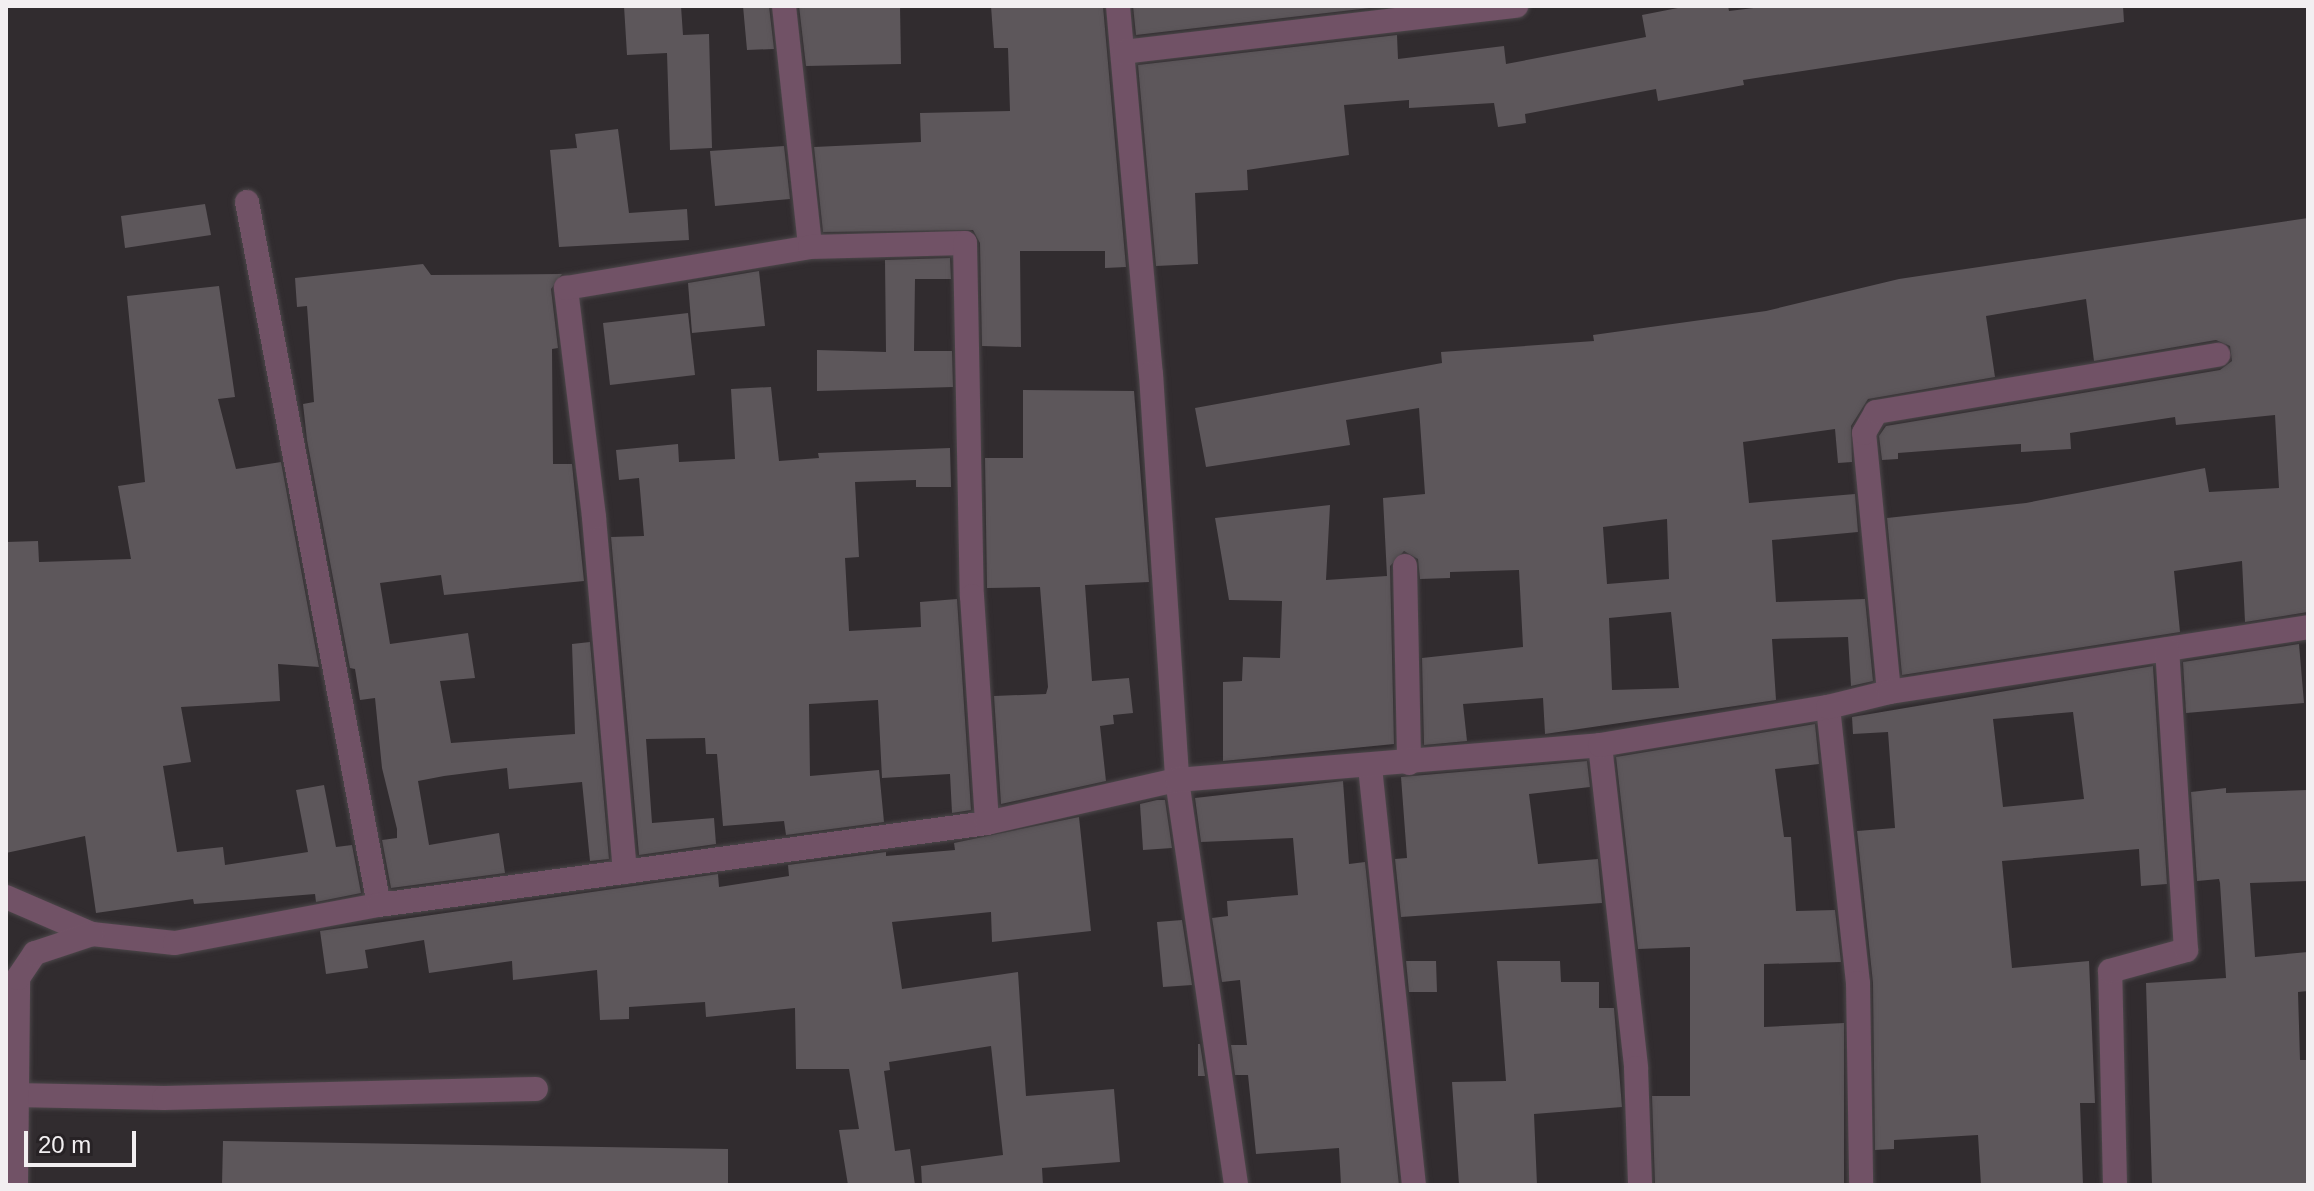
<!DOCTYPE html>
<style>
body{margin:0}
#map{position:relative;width:2314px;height:1191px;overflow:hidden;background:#312c2f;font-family:Helvetica,sans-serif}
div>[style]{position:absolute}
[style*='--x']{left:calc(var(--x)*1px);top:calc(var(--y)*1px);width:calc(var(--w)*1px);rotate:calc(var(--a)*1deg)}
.building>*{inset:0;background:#5d575b}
.roads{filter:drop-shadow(0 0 2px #4c474a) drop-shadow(0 0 2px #4c474a)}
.minor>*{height:24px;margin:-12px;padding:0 12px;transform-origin:12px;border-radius:12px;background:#715266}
span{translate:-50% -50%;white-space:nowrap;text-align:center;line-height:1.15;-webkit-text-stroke:6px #272225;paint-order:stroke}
.frame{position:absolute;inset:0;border:8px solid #f2eff1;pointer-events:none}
.scale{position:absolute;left:24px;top:1131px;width:112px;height:36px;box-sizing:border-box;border:4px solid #f2eff1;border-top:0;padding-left:10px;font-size:24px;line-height:28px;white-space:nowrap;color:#f2eff1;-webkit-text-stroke:6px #272225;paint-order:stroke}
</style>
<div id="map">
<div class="building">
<div style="clip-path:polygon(624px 6px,681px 6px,683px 35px,709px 34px,712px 148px,670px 150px,667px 53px,627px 55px)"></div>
<div style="clip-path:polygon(743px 6px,769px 6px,774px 49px,747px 50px)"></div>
<div style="clip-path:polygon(799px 6px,900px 6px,901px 64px,806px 66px)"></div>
<div style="clip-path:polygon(991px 6px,1103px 6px,1126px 267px,1105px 268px,1105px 251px,1020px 251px,1021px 347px,982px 346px,980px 243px,973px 230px,823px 232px,814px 147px,921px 142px,920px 113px,1010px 111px,1008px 48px,994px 48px)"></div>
<div style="clip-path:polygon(1133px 6px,1387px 6px,1136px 35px)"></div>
<div style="clip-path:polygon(1688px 6px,1728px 6px,1729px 11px,1770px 6px,2123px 6px,2124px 22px,1743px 80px,1744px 85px,1658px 101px,1656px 89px,1525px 114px,1526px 123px,1498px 127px,1494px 103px,1409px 108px,1409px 100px,1344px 105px,1349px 155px,1247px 170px,1248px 190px,1195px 193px,1198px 264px,1156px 266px,1138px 65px,1397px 35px,1398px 59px,1504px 46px,1506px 64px,1646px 37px,1642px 15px)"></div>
<div style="clip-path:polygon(618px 129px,629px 213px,687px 209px,689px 240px,559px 247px,550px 150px,577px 148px,575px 134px)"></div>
<div style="clip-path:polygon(784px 146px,790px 199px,715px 206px,710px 151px)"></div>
<div style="clip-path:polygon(205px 204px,211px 235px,125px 248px,121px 216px)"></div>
<div style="clip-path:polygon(evenodd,2308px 218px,2308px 612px,2245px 622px,2242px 561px,2174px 571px,2180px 632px,1902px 675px,1887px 518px,2026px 503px,2205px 468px,2209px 492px,2279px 488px,2275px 415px,2176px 425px,2175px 417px,2070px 433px,2071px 449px,2021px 452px,2021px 444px,2004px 445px,1898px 453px,1898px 459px,1882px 460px,1879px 436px,1886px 426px,2220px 370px,2232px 361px,2230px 346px,2216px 340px,2094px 361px,2086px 299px,1986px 316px,1995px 377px,1868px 399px,1851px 426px,1852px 462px,1838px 463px,1835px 429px,1743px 442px,1749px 503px,1855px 494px,1858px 532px,1772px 540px,1776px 602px,1865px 599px,1873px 681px,1851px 686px,1848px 637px,1772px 639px,1776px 700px,1545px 734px,1543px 698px,1463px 704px,1467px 741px,1424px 745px,1422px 658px,1523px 647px,1519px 570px,1450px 572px,1450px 578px,1420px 579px,1418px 559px,1404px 551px,1390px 566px,1394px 744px,1223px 761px,1223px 682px,1242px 681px,1243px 657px,1280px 658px,1282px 601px,1229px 600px,1215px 518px,1330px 505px,1326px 580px,1387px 576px,1383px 498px,1425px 494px,1419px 408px,1346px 420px,1350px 445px,1206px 467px,1195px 408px,1442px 363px,1441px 352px,1594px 341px,1593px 335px,1766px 311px,1899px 279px,2308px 218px,1667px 519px,1669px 579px,1607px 584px,1603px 527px,1667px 519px,2308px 218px,1671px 612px,1679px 688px,1612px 690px,1609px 618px,1671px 612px)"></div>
<div style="clip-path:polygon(950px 258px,951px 279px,915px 279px,914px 351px,952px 351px,953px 387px,817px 391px,817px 350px,886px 352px,885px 260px)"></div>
<div style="clip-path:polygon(423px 264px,431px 275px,562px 274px,551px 289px,558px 348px,552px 349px,553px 464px,572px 464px,584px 581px,444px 595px,441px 575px,380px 583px,390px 644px,468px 633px,475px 678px,440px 681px,451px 743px,575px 734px,572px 644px,590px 642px,609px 859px,590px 861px,582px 782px,509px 789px,507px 768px,444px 776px,418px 781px,429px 845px,499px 833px,505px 873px,391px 888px,382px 840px,397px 838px,397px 829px,382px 768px,375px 698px,360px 700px,355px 669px,350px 668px,307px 440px,303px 404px,314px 402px,307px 306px,297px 307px,295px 278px)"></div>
<div style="clip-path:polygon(759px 271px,765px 326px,692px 333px,688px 283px)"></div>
<div style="clip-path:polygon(219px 286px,235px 397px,218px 399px,236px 469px,281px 462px,319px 667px,278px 664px,280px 701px,181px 707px,191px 762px,163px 766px,177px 852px,223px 847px,225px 865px,308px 852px,296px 790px,324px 785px,336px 847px,352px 845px,361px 893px,316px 902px,315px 894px,194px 904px,193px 899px,96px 913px,85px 836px,6px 853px,6px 542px,38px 541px,39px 562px,131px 559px,118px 486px,145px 482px,127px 296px)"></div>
<div style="clip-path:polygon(688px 313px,695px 375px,610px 385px,603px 323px)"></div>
<div style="clip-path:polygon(771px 387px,779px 461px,819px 458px,818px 453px,950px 448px,951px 487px,916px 487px,916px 480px,855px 482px,859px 557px,845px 558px,849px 631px,921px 627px,920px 602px,957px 599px,971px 810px,952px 813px,950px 774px,882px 778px,878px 700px,809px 704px,810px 776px,879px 770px,884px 822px,786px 835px,784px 821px,723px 826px,717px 754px,706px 754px,705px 738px,646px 739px,652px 823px,714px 818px,716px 844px,639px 855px,611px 537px,644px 536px,639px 478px,619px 480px,616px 450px,678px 444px,679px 462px,735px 459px,731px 389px)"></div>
<div style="clip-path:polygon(1023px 390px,1134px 391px,1149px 582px,1085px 585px,1092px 681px,1129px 678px,1133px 713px,1113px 715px,1114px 724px,1100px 726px,1106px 781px,1001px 804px,994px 696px,1046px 694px,1048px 687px,1040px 587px,987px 588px,985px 458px,1023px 458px)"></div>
<div style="clip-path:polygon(2299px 644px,2304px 703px,2186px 713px,2183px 662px)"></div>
<div style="clip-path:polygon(evenodd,2153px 666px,2167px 884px,2141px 886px,2139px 849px,2002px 861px,2012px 968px,2089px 961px,2095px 1103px,2080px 1103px,2083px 1185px,1981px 1185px,1978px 1135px,1894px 1140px,1894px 1149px,1875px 1150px,1873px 983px,1857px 831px,1895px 828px,1888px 732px,1853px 734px,1852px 717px,2153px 666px,2073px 712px,2084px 799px,2003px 807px,1993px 719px,2073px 712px)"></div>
<div style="clip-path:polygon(1815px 724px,1819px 764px,1775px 769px,1784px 837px,1791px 837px,1796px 911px,1835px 910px,1841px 962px,1764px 964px,1764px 1027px,1844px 1023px,1844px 1185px,1655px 1184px,1652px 1096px,1690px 1096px,1690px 947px,1638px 949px,1616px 757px)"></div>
<div style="clip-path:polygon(1587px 761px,1590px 787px,1529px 794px,1538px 864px,1598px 859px,1602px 903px,1401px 917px,1395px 859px,1407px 858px,1401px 777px)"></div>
<div style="clip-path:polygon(1343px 781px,1349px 864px,1365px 862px,1399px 1185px,1341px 1185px,1339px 1148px,1256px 1154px,1248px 1075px,1235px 1075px,1231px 1045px,1247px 1045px,1240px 980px,1222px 982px,1212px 918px,1228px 916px,1227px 901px,1298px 895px,1293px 838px,1201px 842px,1195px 798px)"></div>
<div style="clip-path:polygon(2226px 788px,2226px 793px,2308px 790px,2308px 881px,2250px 883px,2255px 957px,2308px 952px,2308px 991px,2298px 992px,2300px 1060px,2308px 1060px,2308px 1185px,2152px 1185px,2146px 983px,2226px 978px,2220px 883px,2219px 879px,2197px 881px,2191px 792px)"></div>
<div style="clip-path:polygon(1157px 800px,1165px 800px,1172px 848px,1143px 850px,1140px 804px)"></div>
<div style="clip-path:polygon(1079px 817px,1091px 931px,992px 942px,991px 912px,892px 922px,902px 989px,1018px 972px,1026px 1096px,1114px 1089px,1120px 1162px,1042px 1168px,1043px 1185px,922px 1185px,921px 1166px,1003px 1155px,991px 1046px,889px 1062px,890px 1070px,884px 1071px,895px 1151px,910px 1149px,915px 1185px,848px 1185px,839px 1130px,859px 1129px,849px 1069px,796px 1069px,795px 1008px,706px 1017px,705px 1002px,629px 1007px,629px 1019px,600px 1020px,597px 970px,513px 980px,512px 961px,429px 973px,424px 940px,365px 950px,368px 968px,326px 974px,320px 931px,718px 874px,719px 887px,789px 876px,788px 865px,886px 852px,886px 856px,955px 850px,954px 843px)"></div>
<div style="clip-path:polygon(1182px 920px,1192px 985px,1163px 987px,1157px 922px)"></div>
<div style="clip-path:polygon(1406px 961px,1436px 961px,1437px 992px,1409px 992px)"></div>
<div style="clip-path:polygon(1497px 961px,1560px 961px,1561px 982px,1599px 982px,1599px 1008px,1614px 1008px,1622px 1107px,1534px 1114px,1537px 1185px,1459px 1185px,1452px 1082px,1506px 1081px)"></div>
<div style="clip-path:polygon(1198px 1044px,1200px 1044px,1205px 1076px,1198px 1076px)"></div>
<div style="clip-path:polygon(223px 1141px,728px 1149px,728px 1185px,222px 1185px)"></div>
</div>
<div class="roads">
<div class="minor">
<div style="--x:784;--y:6;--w:242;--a:83.8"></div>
<div style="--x:1118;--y:6;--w:369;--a:84.9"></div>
<div style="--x:1151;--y:374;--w:407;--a:86.3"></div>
<div style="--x:1177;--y:780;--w:409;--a:81.7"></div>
<div style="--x:1123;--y:52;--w:396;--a:-6.7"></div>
<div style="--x:247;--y:202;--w:715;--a:79.37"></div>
<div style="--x:1405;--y:566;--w:197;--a:88.8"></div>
<div style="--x:1889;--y:692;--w:260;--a:-95.5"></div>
<div style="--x:1864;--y:433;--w:24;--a:-60"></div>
<div style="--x:1876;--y:412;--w:347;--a:-9.5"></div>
<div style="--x:1828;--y:707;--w:278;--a:83.8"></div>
<div style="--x:1858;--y:983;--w:202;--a:89.1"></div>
<div style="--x:1600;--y:745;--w:325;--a:83.6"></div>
<div style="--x:1636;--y:1068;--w:117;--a:88"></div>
<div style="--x:1370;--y:767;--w:420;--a:84"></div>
<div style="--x:625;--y:872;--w:356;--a:-95"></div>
<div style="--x:594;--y:517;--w:231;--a:-97"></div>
<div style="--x:566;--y:288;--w:247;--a:-9.5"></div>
<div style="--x:810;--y:247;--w:155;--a:-1.5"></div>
<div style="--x:965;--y:243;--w:353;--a:88.9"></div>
<div style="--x:972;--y:596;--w:227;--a:86.2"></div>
<div style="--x:6;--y:897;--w:94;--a:23.3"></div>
<div style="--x:92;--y:934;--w:83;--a:6.2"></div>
<div style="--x:175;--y:943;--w:208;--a:-10.6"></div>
<div style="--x:379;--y:905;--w:614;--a:-7.68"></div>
<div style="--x:987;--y:823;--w:195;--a:-12.8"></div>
<div style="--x:1177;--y:780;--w:424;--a:-4.7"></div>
<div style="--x:1600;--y:745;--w:231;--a:-9.5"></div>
<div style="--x:1828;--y:707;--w:63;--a:-13.8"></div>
<div style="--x:1889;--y:692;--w:424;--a:-8.8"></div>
<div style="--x:14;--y:1095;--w:150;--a:1.1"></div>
<div style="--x:164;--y:1098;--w:372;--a:-1.4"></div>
<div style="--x:16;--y:1185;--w:207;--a:-89.4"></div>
<div style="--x:18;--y:978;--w:30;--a:-56"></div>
<div style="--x:35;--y:953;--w:60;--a:-18.4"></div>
<div style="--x:2115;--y:1185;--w:214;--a:-91.3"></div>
<div style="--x:2110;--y:971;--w:79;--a:-15.4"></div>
<div style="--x:2186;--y:950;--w:301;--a:-93.6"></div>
</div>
</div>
<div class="frame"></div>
<div class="scale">20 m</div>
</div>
